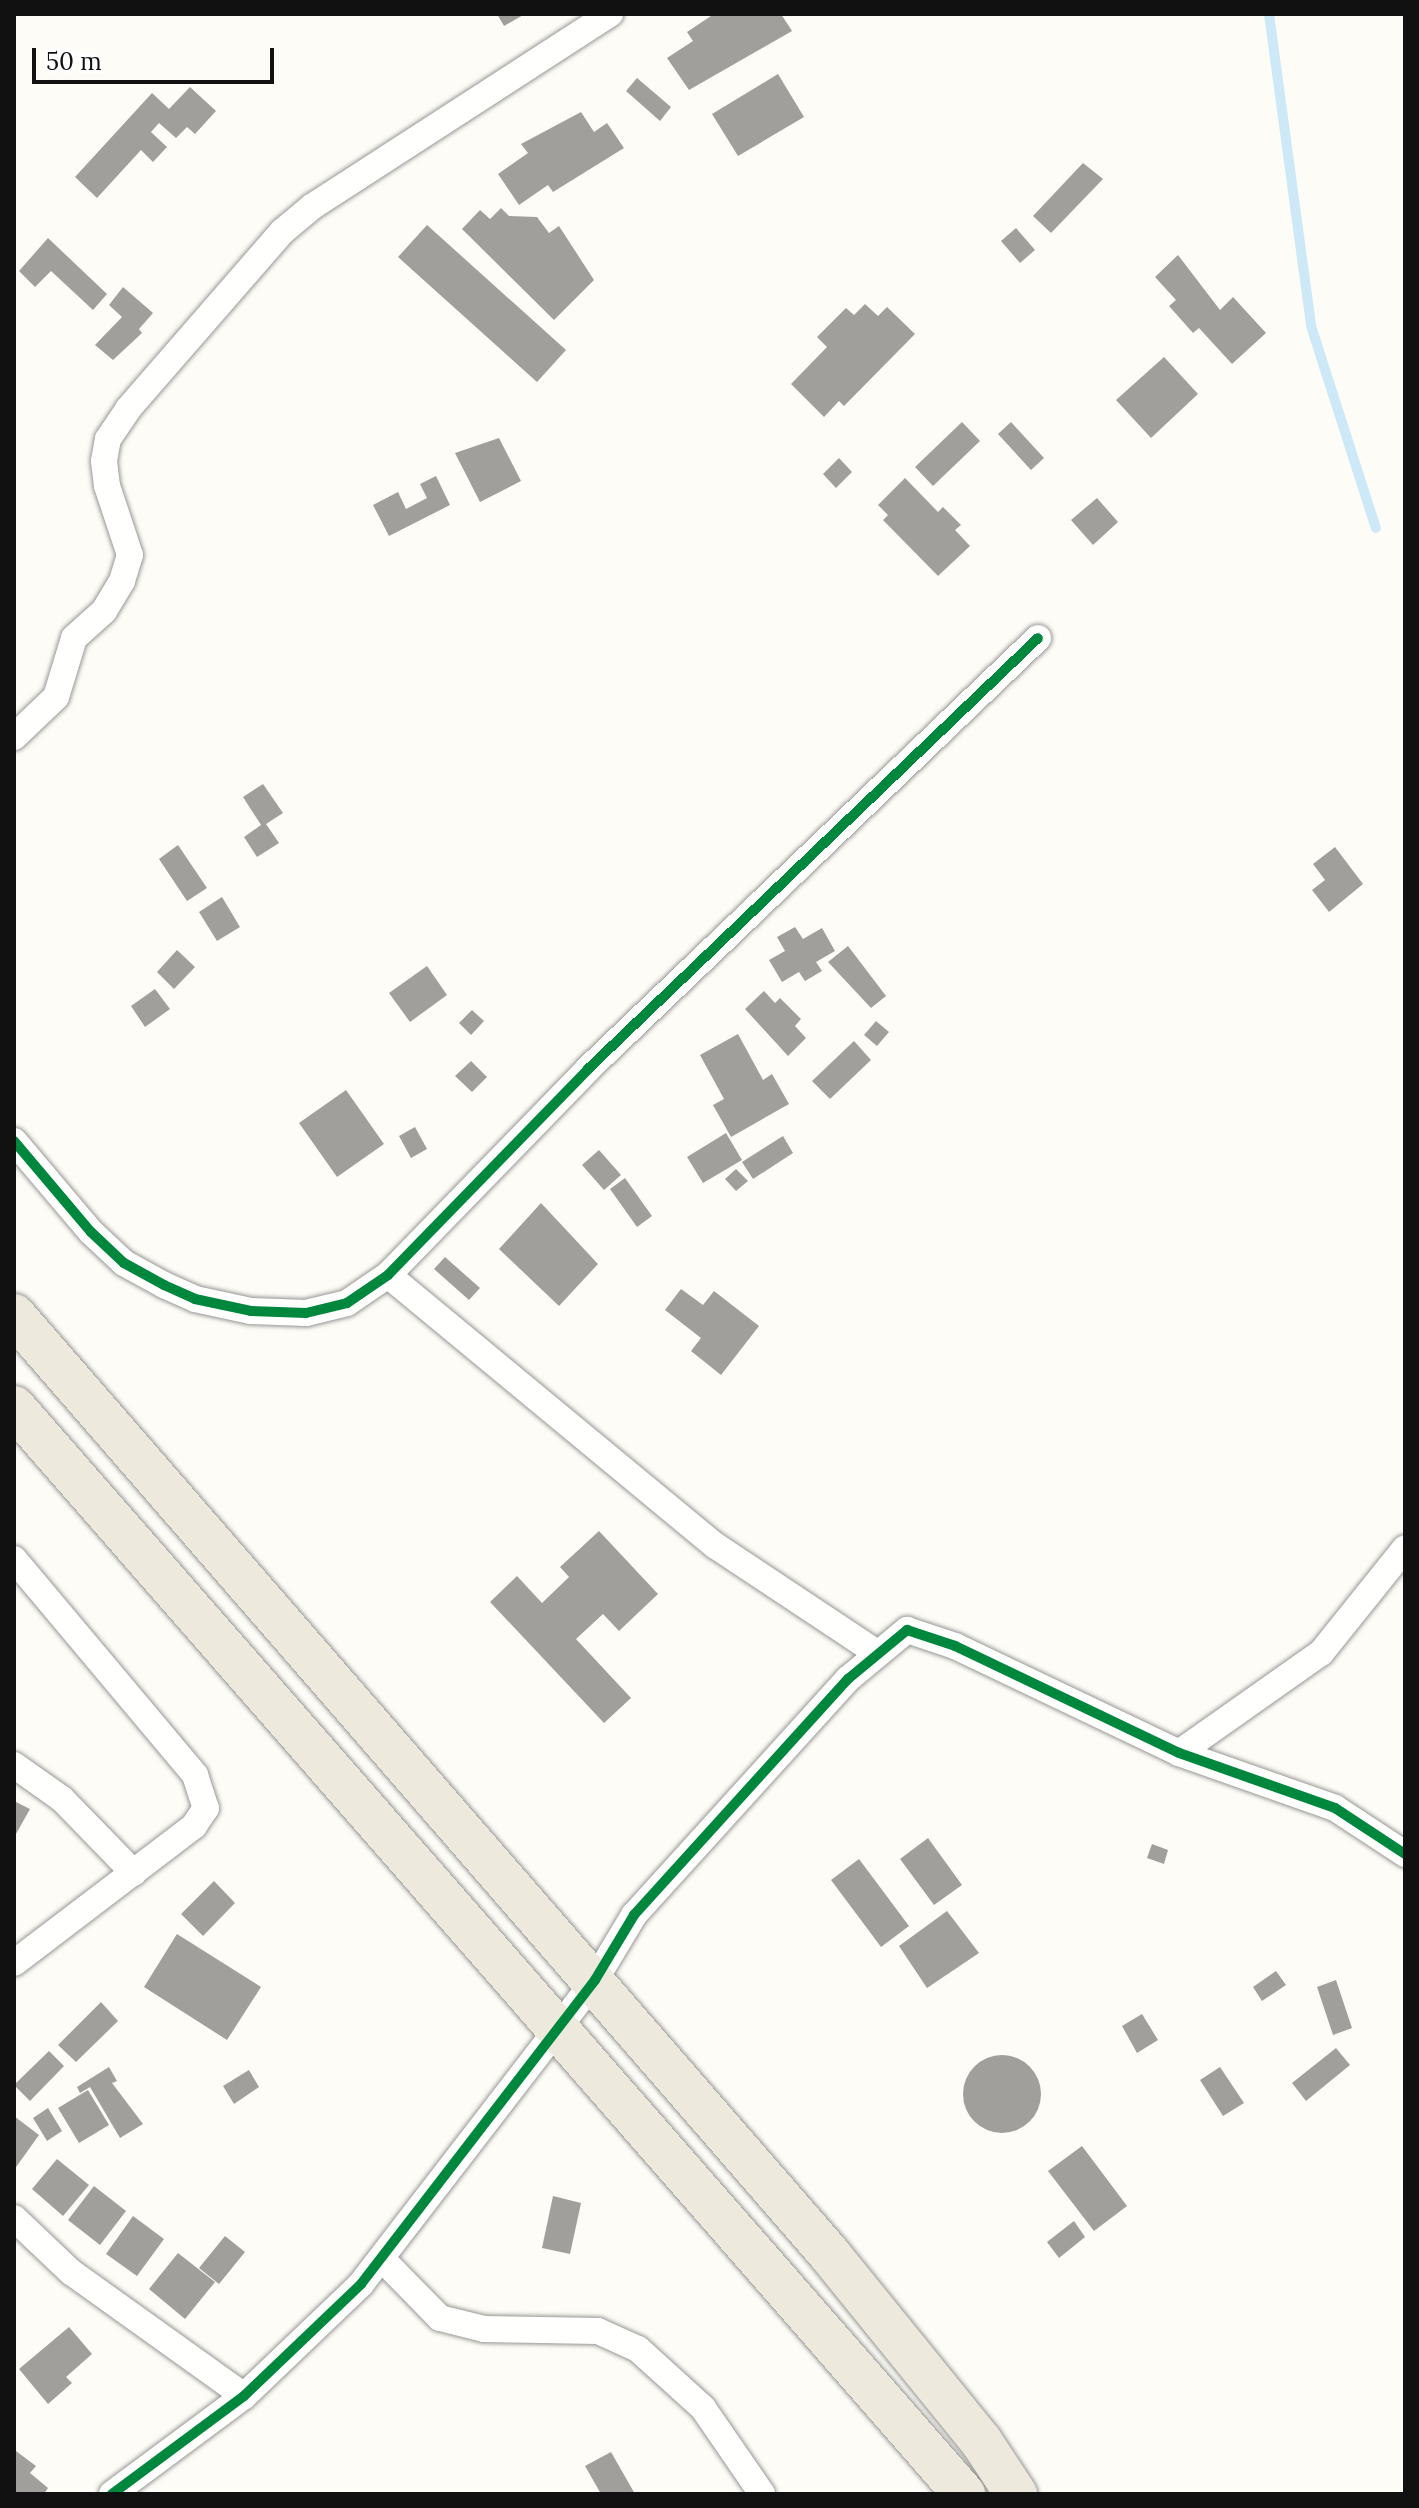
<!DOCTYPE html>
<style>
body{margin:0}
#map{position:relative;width:1419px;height:2508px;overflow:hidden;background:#fdfcf7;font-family:Lora,serif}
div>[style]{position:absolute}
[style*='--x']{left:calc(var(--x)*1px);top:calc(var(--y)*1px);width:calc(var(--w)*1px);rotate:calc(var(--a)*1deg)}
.stream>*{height:10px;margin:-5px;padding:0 5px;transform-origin:5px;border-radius:5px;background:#cde8f7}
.building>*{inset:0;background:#a19f9c}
.round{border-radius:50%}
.roads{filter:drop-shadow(0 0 2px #979795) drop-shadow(0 0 2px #979795)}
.minor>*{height:26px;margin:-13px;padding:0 13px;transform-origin:13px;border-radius:13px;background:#fffffe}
.primary>*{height:42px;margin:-21px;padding:0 21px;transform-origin:21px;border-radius:21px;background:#ede9dc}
.cycleway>*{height:10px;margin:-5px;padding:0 5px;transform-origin:5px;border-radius:5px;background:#00873e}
span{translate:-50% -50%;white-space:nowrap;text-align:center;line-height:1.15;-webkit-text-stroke:8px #fff;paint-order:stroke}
.frame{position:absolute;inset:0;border:16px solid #111;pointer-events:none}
.scale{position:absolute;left:32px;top:48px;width:242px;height:36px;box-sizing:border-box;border:4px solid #111;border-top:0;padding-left:10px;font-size:24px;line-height:28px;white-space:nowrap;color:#111;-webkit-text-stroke:6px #fff;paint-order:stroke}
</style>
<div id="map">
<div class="stream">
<div style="--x:1269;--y:14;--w:315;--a:82.3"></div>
<div style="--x:1311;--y:326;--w:212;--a:72.2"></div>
</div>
<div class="building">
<div style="clip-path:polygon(497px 14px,525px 14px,504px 26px)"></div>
<div style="clip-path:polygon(714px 14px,781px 14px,792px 31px,689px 90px,667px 58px,693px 41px,687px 32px)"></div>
<div style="clip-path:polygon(778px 74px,804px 117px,738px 156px,712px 114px)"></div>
<div style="clip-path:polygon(637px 78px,671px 107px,660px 121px,626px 91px)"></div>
<div style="clip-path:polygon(190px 87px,216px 111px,195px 134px,187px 127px,176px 138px,159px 123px,151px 132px,167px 147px,153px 162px,141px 150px,97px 198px,75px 177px,152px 93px,169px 109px)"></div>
<div style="clip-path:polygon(581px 112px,594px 132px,607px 123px,624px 148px,553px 192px,548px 185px,519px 205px,498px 174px,528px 153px,521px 144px)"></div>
<div style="clip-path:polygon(1083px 163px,1103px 179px,1051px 233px,1033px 216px)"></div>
<div style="clip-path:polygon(501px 208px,509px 216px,537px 217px,549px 233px,559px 226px,594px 280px,554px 320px,462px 229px,480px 210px,490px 219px)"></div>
<div style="clip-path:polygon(427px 225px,566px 350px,537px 382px,398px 257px)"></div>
<div style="clip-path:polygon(1016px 228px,1035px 250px,1020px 263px,1001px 241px)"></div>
<div style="clip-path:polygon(48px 238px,107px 294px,93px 310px,51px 271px,35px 287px,19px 271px)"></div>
<div style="clip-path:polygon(1178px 255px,1220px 310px,1233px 297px,1266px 333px,1232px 364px,1199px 328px,1193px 333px,1169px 306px,1176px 300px,1155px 277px)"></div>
<div style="clip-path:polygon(123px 287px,153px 313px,139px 329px,142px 333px,113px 360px,95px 345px,122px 317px,109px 305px)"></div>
<div style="clip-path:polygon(865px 304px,878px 316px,887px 307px,915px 334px,844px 406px,839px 401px,824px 417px,791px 384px,827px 347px,817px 337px,846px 308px,854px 315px)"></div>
<div style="clip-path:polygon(1164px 357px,1198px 394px,1151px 438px,1116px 400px)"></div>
<div style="clip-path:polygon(962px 422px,980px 441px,933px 486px,915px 467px)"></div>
<div style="clip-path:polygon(1011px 422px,1044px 458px,1031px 470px,998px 434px)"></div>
<div style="clip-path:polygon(499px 438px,521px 481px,480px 502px,455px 453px)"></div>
<div style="clip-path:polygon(839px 458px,852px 472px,836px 488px,823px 474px)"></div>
<div style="clip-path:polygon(436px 476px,450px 505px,389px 536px,373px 505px,398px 492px,406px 509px,427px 498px,420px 484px)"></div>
<div style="clip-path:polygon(905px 478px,938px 512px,943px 507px,961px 525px,955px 530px,970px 546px,938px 576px,883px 520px,888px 515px,878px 505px)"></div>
<div style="clip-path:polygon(1097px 498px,1118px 522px,1093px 545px,1071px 520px)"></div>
<div style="clip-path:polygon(263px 784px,283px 813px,266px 824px,279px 843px,257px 857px,244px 837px,261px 825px,243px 797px)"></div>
<div style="clip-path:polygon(178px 845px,207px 888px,187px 901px,159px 859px)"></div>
<div style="clip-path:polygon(1335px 847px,1363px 884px,1329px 912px,1312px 890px,1325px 880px,1313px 864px)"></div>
<div style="clip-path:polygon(222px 897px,240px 927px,217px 941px,199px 912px)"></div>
<div style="clip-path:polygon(795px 927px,803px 939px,822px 928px,835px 951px,816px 962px,822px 971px,805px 981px,799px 972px,782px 982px,769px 960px,785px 951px,777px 937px)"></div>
<div style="clip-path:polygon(848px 946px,886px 996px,871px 1008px,828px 962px)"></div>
<div style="clip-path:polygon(177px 950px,195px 967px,174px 989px,157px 972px)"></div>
<div style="clip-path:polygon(427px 966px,447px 995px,410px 1022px,389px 993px)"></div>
<div style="clip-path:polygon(155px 989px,170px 1009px,145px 1027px,131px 1006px)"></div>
<div style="clip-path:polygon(764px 991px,775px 1003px,780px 998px,801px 1019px,795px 1026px,806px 1038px,788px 1056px,745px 1009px)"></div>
<div style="clip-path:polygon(472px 1010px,484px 1021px,471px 1035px,459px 1023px)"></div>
<div style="clip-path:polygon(876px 1021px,889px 1032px,877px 1046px,864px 1035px)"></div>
<div style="clip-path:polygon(738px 1034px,763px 1080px,772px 1074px,789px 1104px,731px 1137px,713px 1105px,724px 1099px,700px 1055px)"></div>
<div style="clip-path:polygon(854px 1041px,871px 1060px,830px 1099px,812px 1081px)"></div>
<div style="clip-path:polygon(471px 1061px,487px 1077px,472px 1092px,455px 1076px)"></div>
<div style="clip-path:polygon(346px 1090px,384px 1144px,337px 1177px,299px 1123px)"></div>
<div style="clip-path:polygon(415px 1127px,427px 1149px,411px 1158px,399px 1136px)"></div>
<div style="clip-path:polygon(726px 1133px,742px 1160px,703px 1183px,687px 1157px)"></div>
<div style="clip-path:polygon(783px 1136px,793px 1153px,753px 1179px,742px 1162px)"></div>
<div style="clip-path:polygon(599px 1150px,621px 1175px,604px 1190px,582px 1165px)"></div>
<div style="clip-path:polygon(736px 1169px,748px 1181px,736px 1191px,725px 1179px)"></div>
<div style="clip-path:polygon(625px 1178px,652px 1216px,637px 1227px,610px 1189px)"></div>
<div style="clip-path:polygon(541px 1203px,598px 1264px,559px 1306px,499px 1249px)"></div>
<div style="clip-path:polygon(445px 1257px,480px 1288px,469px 1300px,434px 1269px)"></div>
<div style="clip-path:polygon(681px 1289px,703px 1305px,714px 1291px,759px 1326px,721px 1375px,691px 1351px,701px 1338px,665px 1310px)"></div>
<div style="clip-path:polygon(599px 1531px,658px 1594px,619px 1631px,603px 1614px,576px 1639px,631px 1698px,604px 1723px,490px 1602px,517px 1576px,542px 1603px,569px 1577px,560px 1567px)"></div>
<div style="clip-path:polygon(14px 1801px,30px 1809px,16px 1834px,14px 1833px)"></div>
<div style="clip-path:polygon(928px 1838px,962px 1885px,934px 1905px,900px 1859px)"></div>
<div style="clip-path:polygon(1152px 1844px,1168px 1850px,1164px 1864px,1147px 1858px)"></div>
<div style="clip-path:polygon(859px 1859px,909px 1926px,881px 1947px,831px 1880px)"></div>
<div style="clip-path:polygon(214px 1881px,235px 1903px,203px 1936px,181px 1914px)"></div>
<div style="clip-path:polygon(947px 1911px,979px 1953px,927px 1988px,899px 1946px)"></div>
<div style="clip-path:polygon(177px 1934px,261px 1987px,227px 2040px,144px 1987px)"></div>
<div style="clip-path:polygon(1276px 1971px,1286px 1985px,1262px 2001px,1253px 1987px)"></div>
<div style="clip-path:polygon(1336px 1980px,1352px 2028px,1333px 2035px,1317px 1987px)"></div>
<div style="clip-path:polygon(101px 2002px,118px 2021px,76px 2062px,58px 2045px)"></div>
<div style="clip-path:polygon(1142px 2014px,1158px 2040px,1137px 2053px,1122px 2026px)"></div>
<div style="clip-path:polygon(1336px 2048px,1350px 2065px,1306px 2101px,1292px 2083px)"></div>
<div style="clip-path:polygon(49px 2051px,64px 2066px,30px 2101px,14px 2085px)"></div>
<div class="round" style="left:963px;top:2055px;width:78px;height:78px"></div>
<div style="clip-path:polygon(109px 2067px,117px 2081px,112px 2083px,143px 2124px,120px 2138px,90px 2087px,80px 2093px,77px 2087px)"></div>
<div style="clip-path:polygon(1220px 2067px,1244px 2103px,1223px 2116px,1200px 2080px)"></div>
<div style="clip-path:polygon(249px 2070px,259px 2087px,234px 2104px,223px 2086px)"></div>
<div style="clip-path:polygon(88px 2090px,109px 2125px,79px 2143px,58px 2108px)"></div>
<div style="clip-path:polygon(48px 2108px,62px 2131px,47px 2141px,33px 2118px)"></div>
<div style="clip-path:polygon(14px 2116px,39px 2135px,14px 2170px)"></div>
<div style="clip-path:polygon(1082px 2146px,1127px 2206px,1094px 2231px,1048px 2171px)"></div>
<div style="clip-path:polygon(57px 2159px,89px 2185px,63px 2216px,32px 2189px)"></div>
<div style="clip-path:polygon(94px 2186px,126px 2211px,100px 2245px,68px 2220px)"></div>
<div style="clip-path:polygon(553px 2196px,581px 2203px,570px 2254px,542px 2248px)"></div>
<div style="clip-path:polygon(133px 2216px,164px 2239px,137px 2276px,106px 2254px)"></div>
<div style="clip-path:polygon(1074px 2221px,1085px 2237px,1059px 2258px,1047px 2242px)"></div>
<div style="clip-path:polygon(225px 2236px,245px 2252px,219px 2284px,199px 2268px)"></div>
<div style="clip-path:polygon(178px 2253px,215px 2282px,185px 2319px,149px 2289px)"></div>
<div style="clip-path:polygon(69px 2327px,92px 2354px,66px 2377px,72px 2383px,48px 2404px,19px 2369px)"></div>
<div style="clip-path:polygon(16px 2451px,36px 2466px,30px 2473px,48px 2488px,44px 2494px,14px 2494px)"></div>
<div style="clip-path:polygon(611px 2452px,635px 2494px,601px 2494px,585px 2466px)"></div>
</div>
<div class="roads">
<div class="minor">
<div style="--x:14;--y:737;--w:58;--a:-43.6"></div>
<div style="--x:56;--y:697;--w:62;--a:-73"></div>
<div style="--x:74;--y:638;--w:40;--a:-42"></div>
<div style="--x:104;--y:611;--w:35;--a:-59"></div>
<div style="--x:122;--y:581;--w:27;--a:-73"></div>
<div style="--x:130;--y:555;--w:73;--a:-108.4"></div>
<div style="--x:107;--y:486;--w:25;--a:-97"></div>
<div style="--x:104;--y:461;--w:22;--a:-80"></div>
<div style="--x:108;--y:439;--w:36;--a:-56"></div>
<div style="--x:128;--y:409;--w:236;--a:-49"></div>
<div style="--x:283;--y:231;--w:39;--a:-40"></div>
<div style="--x:313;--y:206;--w:354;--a:-32.9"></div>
<div style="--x:14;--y:1141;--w:119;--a:49.8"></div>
<div style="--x:91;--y:1232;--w:45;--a:43.2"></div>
<div style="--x:124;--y:1263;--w:46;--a:28.8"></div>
<div style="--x:164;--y:1285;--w:34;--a:24"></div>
<div style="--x:195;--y:1299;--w:57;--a:12.1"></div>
<div style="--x:251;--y:1311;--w:55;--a:2.1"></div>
<div style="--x:306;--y:1313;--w:42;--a:-13.7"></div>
<div style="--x:347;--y:1303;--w:50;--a:-34.3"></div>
<div style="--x:388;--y:1275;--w:287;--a:-45.8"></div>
<div style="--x:588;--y:1069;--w:623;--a:-43.76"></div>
<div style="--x:388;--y:1275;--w:425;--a:39.6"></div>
<div style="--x:716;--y:1546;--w:193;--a:33.6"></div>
<div style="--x:14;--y:1559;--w:282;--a:50"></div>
<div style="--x:195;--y:1775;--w:35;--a:72"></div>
<div style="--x:206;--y:1808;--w:22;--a:124"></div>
<div style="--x:194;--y:1826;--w:226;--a:142.7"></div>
<div style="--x:1179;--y:1753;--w:174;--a:-35.2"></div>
<div style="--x:1321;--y:1653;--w:134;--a:-51.3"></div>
<div style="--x:14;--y:1765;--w:59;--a:35.3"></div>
<div style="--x:62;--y:1799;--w:103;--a:45.8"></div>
<div style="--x:14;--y:2218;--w:79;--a:43.5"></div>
<div style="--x:71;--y:2272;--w:213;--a:35.6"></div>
<div style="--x:383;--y:2260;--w:81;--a:45.5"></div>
<div style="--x:440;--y:2318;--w:45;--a:14"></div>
<div style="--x:484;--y:2329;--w:114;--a:1"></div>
<div style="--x:598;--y:2331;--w:44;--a:24.2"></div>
<div style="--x:638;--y:2349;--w:88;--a:42.2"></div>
<div style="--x:703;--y:2408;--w:104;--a:55.5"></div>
<div style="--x:112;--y:2494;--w:164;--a:-36.6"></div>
<div style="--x:244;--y:2396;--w:162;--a:-43.7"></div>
<div style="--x:361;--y:2284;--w:384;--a:-52.4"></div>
<div style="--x:595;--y:1980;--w:76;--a:-59"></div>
<div style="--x:634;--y:1915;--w:319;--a:-47.8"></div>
<div style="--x:848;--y:1679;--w:77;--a:-39.7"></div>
<div style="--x:907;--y:1630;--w:51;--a:18.4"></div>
<div style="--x:955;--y:1646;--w:248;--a:25.5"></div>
<div style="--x:1179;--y:1753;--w:165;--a:19.4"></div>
<div style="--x:1335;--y:1808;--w:84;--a:33.3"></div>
</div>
<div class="primary">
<div style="--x:14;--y:1315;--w:1246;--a:49.03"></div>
<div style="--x:831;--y:2256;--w:238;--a:51"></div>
<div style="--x:981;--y:2441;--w:64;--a:56.6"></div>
<div style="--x:14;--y:1407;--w:1444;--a:48.85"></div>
</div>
</div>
<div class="cycleway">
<div style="--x:14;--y:1141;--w:119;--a:49.8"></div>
<div style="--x:91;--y:1232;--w:45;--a:43.2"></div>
<div style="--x:124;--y:1263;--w:46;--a:28.8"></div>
<div style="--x:164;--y:1285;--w:34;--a:24"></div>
<div style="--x:195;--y:1299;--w:57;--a:12.1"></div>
<div style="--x:251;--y:1311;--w:55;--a:2.1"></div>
<div style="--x:306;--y:1313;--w:42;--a:-13.7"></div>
<div style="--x:347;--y:1303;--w:50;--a:-34.3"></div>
<div style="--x:388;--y:1275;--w:287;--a:-45.8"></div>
<div style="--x:588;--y:1069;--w:623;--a:-43.76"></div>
<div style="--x:112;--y:2494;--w:164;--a:-36.6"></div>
<div style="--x:244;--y:2396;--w:162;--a:-43.7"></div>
<div style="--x:361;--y:2284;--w:384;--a:-52.4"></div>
<div style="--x:595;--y:1980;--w:76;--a:-59"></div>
<div style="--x:634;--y:1915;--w:319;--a:-47.8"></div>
<div style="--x:848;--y:1679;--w:77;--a:-39.7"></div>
<div style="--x:907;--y:1630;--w:51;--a:18.4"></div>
<div style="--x:955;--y:1646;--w:248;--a:25.5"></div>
<div style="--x:1179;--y:1753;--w:165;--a:19.4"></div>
<div style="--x:1335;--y:1808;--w:84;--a:33.3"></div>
</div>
<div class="frame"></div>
<div class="scale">50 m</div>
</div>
